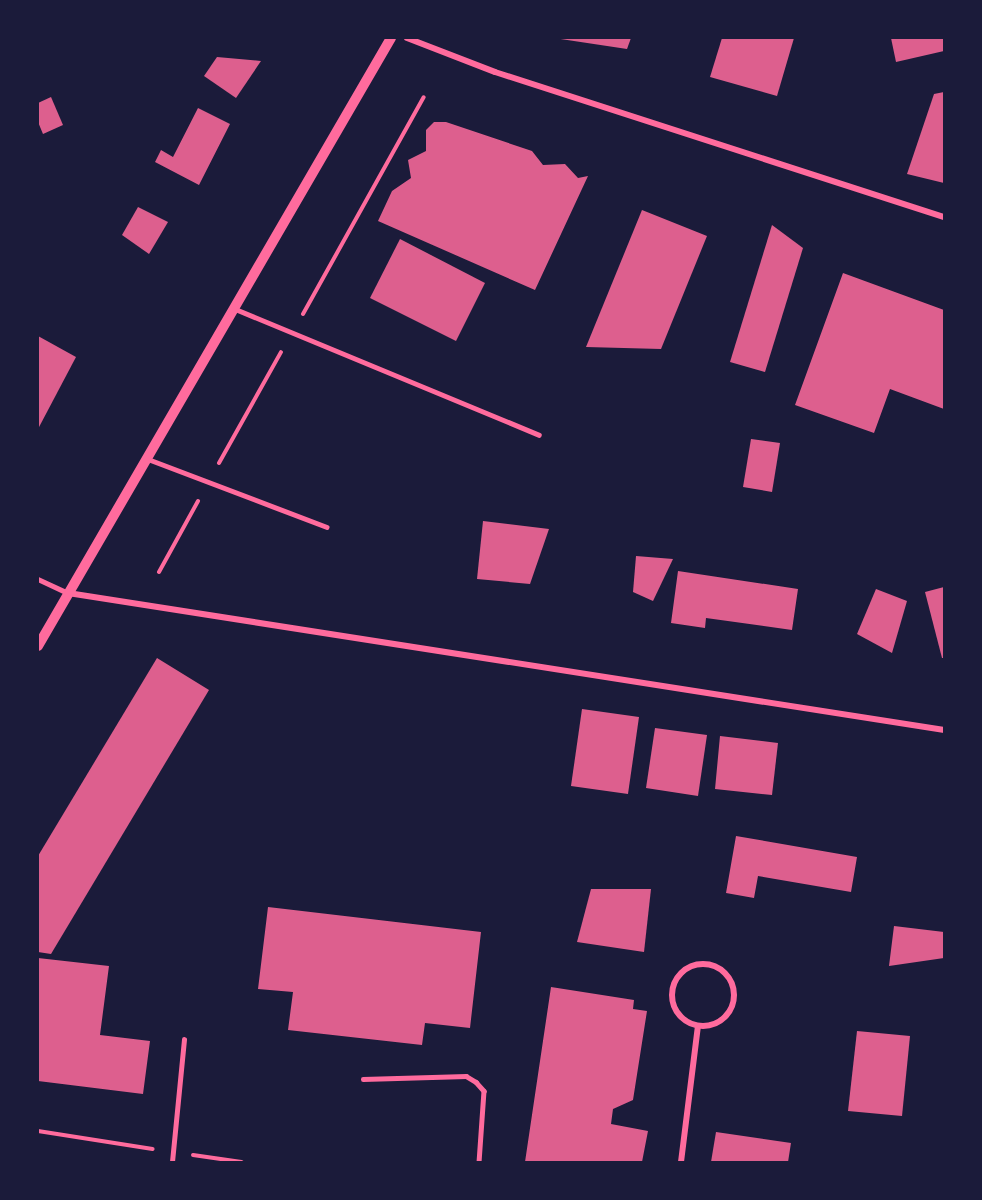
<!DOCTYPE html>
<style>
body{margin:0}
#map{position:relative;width:982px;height:1200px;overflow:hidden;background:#1b1b3a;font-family:Bitter,serif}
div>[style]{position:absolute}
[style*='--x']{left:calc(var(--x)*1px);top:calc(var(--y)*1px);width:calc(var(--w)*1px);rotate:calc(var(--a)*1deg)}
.building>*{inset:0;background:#dd5f8e}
.path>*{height:4px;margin:-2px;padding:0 2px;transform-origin:2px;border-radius:2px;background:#ff6b9d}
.service>*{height:4.5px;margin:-2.25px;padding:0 2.25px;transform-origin:2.25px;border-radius:2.25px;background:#ff6b9d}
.minor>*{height:6px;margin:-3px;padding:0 3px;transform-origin:3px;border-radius:3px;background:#ff6b9d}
.minor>.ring{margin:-3px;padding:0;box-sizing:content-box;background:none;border:6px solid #ff6b9d;border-radius:50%}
.tertiary>*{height:10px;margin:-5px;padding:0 5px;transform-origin:5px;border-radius:5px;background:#ff6b9d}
span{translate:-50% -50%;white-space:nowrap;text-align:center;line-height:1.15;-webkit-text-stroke:4.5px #1b1b3a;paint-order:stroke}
.frame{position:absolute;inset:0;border:39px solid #1b1b3a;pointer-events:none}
</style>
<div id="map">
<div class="building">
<div style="clip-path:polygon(554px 38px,631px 38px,627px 49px)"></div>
<div style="clip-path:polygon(722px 38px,794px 38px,777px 96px,710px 77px)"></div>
<div style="clip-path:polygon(891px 38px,944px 38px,944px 51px,896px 62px)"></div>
<div style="clip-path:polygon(217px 57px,261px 61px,236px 98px,204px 76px)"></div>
<div style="clip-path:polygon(944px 92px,944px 183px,907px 174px,934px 94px)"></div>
<div style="clip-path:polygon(51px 97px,63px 125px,43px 134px,38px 122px,38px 103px)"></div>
<div style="clip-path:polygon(198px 108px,230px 124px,199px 185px,155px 162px,161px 150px,173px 157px)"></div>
<div style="clip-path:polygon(434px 122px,446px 122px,532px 151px,543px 165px,565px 164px,578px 178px,588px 176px,535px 290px,378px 221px,392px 191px,411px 178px,408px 160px,426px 151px,426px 130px)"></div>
<div style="clip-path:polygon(138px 207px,168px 222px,149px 254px,122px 235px)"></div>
<div style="clip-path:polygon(642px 210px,707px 236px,661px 349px,586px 347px)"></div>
<div style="clip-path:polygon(772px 225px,803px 248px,765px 372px,730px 362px)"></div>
<div style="clip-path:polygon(400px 239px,485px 283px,456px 341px,370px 298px)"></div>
<div style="clip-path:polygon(843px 273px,944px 310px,944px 409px,890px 389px,874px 433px,795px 405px)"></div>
<div style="clip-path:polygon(38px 336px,76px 357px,38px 429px)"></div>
<div style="clip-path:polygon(751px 439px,780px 443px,772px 492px,743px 487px)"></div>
<div style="clip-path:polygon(483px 521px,549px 529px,530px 584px,477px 579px)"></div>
<div style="clip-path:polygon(636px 556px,673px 559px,653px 601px,633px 592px)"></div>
<div style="clip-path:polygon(678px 571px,798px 589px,792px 630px,706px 618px,705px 628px,671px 623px)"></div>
<div style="clip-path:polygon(944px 587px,944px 658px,942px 658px,925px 592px)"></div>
<div style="clip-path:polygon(876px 589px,907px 601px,892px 653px,857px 634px)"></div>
<div style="clip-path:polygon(157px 658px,209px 690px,51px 954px,38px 952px,38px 856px)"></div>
<div style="clip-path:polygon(582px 709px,639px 717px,628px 794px,571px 786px)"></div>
<div style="clip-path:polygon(655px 728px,707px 735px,698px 796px,646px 788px)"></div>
<div style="clip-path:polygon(720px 736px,778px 743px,772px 795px,715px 789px)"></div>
<div style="clip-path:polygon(736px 836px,857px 857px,851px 892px,758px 876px,754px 898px,726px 893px)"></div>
<div style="clip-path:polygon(591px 889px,651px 889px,644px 952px,577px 942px)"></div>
<div style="clip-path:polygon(268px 907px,481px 932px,470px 1028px,425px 1023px,422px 1045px,288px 1030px,293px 992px,258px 989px)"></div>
<div style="clip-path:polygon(894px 926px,944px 932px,944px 958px,889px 966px)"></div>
<div style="clip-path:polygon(38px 958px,109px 966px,100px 1035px,150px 1041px,143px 1094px,38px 1081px)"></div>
<div style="clip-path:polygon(551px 987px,634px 1000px,633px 1009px,647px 1011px,633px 1100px,613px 1109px,611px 1124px,648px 1131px,642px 1162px,525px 1162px)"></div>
<div style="clip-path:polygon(857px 1031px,910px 1036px,902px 1116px,848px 1111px)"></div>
<div style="clip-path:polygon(716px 1132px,791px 1143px,788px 1162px,711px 1162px)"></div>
</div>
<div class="path">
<div style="--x:303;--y:314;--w:248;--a:-60.9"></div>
<div style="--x:219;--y:463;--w:127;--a:-60.8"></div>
<div style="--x:159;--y:572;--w:81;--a:-61.2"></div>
<div style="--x:38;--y:1131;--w:116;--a:8.9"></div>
<div style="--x:193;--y:1155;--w:49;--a:8.1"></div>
</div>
<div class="service">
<div style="--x:233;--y:308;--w:331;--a:22.5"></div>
<div style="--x:148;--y:459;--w:191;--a:20.8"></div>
<div style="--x:38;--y:579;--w:33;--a:25"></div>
<div style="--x:363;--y:1079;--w:103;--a:-1.7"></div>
<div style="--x:466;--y:1076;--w:12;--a:31"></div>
<div style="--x:476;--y:1082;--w:12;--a:48"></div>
<div style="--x:484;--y:1091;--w:71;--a:94"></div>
<div style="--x:172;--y:1162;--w:123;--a:-84.4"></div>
</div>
<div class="minor">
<div style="--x:407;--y:38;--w:94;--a:21.1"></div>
<div style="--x:495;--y:72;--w:472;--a:17.9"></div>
<div style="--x:68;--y:593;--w:887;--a:8.89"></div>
<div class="ring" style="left:672px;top:964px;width:56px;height:56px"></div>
<div style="--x:681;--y:1162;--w:137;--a:-82.9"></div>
</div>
<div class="tertiary">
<div style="--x:38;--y:646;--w:703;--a:-59.86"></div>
</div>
<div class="frame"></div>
</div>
